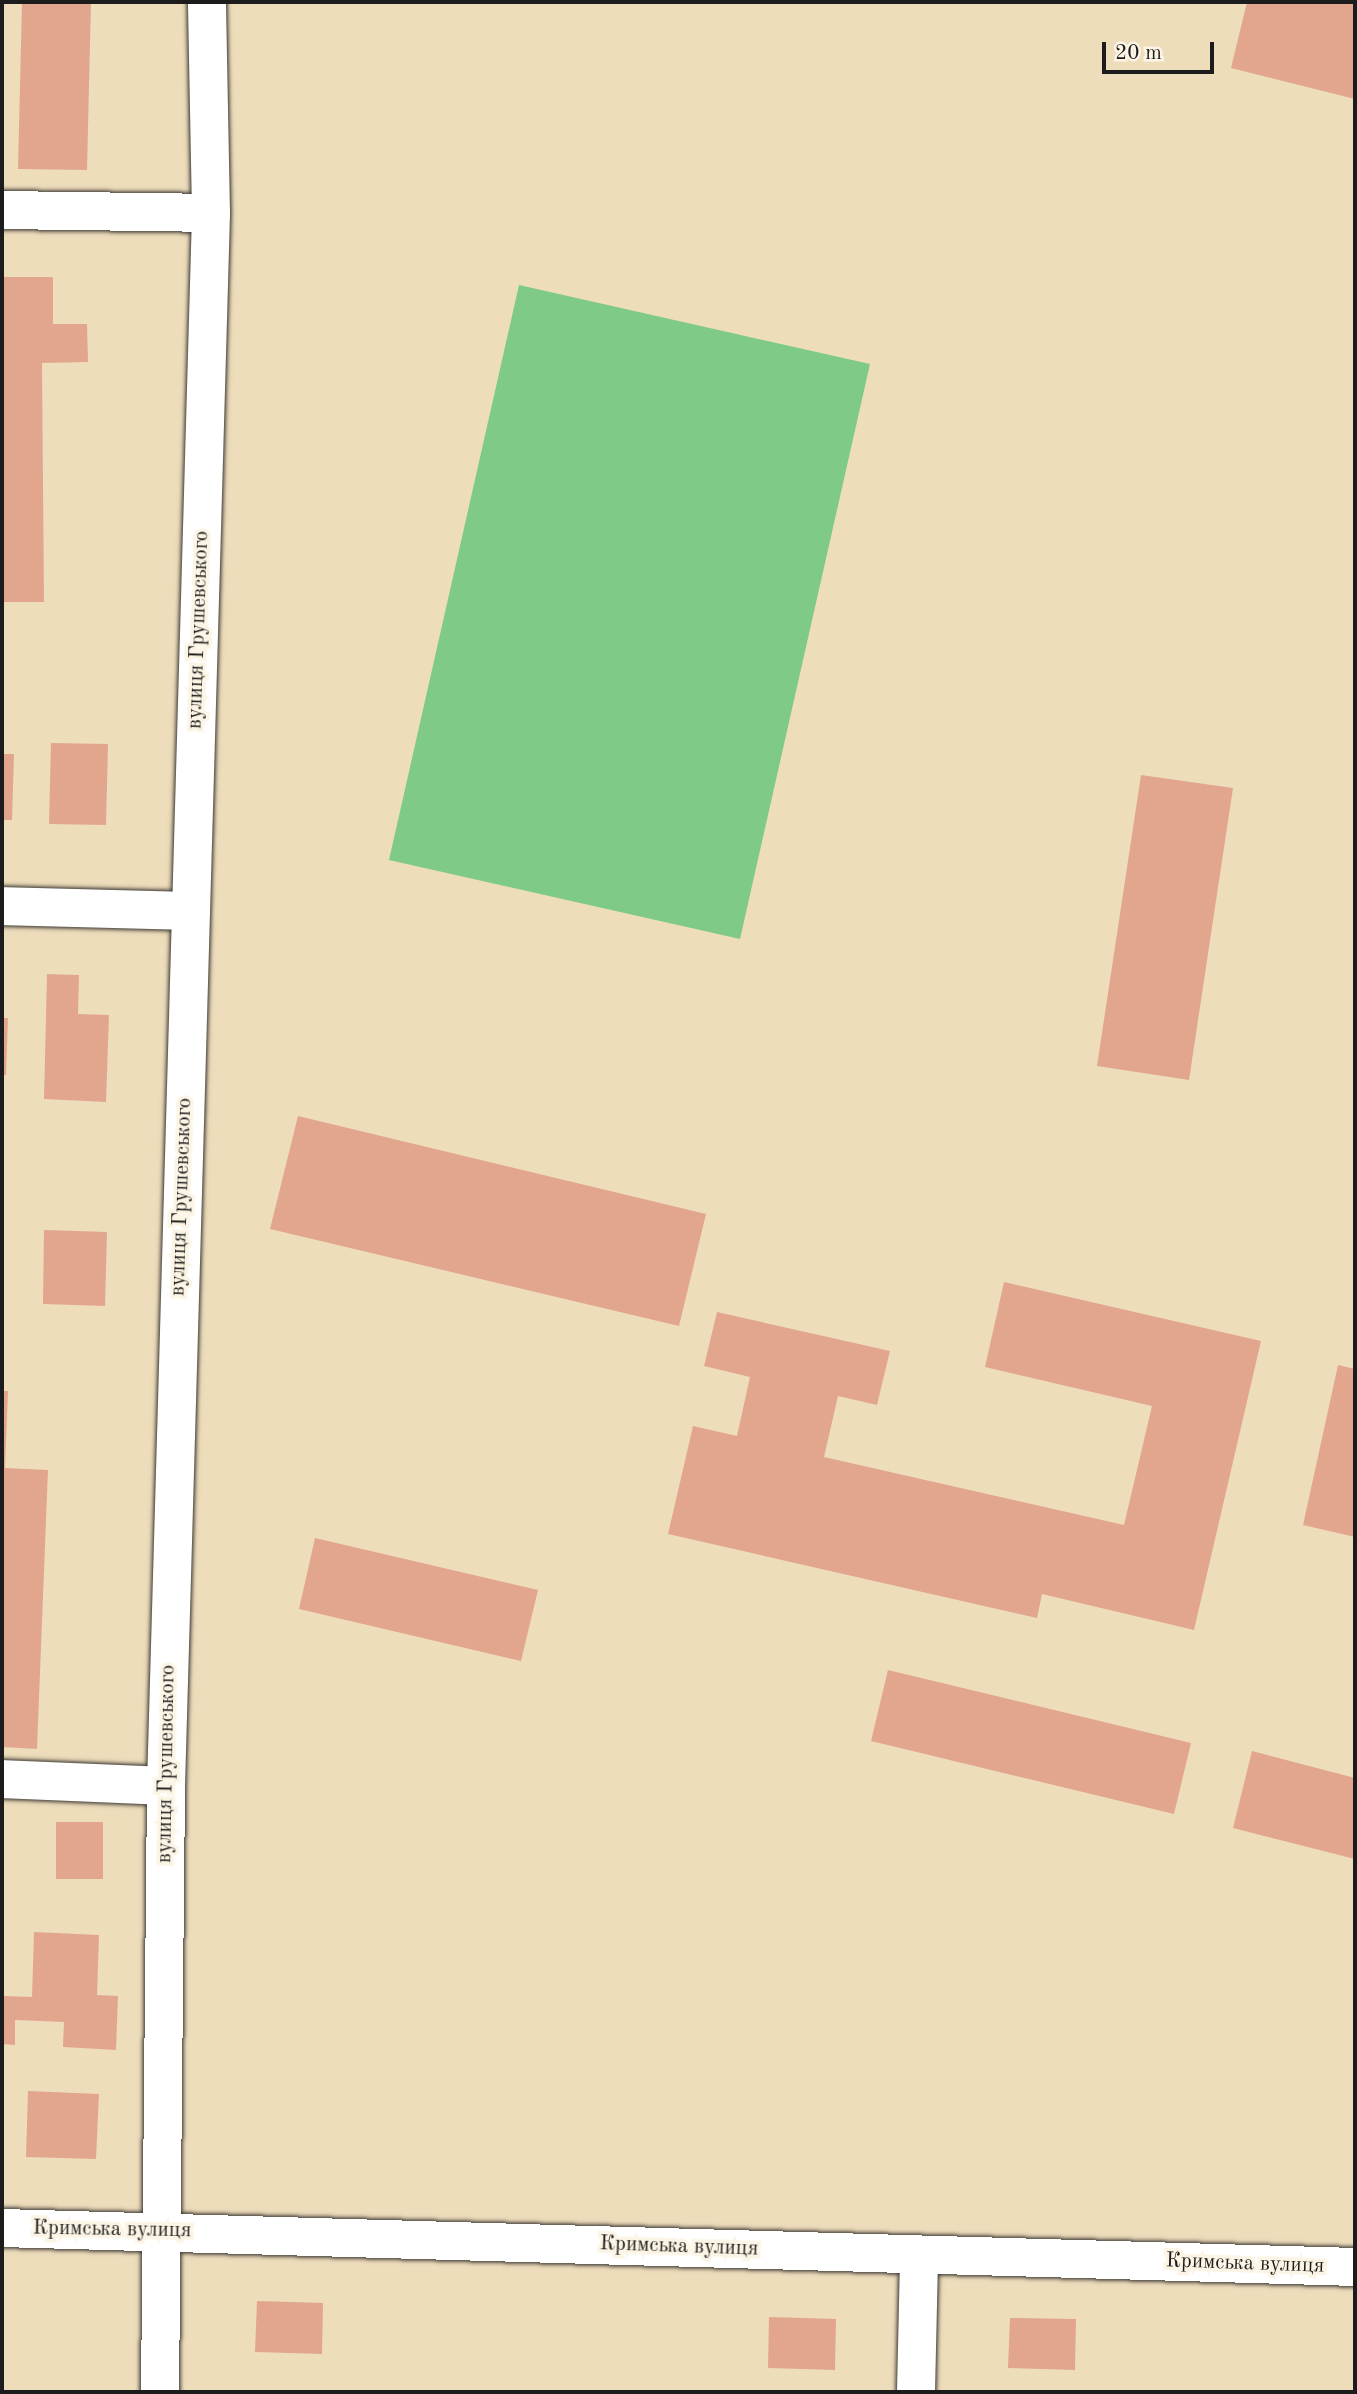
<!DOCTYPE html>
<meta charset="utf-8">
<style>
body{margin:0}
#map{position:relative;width:1357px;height:2394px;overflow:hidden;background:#edb;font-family:"Old Standard TT",serif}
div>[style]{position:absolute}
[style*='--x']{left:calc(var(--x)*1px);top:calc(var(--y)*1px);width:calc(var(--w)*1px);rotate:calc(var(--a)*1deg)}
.green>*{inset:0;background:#80ca87}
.building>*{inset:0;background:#e2a68f}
.roads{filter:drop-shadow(0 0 2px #3c3934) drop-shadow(0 0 2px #3c3934)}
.minor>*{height:38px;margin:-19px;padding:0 19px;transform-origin:19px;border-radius:19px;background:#fff}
span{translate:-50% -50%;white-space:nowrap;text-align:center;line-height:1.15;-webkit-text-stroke:7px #fcf5e5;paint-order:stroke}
.street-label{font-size:21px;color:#1c1c1c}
.frame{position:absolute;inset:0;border:4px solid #1c1c1c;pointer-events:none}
.scale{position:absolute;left:1102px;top:42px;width:112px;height:32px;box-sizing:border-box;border:4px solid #1c1c1c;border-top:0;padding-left:9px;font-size:21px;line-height:24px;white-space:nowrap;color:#1c1c1c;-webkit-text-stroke:5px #fcf5e5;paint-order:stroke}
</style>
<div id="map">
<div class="green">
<div style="clip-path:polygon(519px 285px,870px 364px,740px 939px,389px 860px)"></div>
</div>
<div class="building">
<div style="clip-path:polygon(22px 2px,91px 2px,87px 170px,18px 169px)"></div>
<div style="clip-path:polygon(1247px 2px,1355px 2px,1355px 99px,1231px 68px)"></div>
<div style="clip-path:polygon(2px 277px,53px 277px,53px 324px,87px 324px,88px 362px,42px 363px,44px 602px,2px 602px)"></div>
<div style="clip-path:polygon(51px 743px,108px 744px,106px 825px,49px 824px)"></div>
<div style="clip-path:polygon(2px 754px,14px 754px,12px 820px,2px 820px)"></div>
<div style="clip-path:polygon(1141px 775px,1233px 788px,1189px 1080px,1097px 1066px)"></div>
<div style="clip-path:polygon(47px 974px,79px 975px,78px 1014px,109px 1015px,106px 1102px,44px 1099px)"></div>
<div style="clip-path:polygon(2px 1018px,8px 1018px,6px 1075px,2px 1075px)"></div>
<div style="clip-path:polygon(298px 1116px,706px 1214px,679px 1326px,270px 1229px)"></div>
<div style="clip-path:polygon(44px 1230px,107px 1232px,105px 1306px,43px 1304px)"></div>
<div style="clip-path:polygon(1004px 1282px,1261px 1341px,1194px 1630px,1042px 1594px,1037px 1618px,668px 1534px,693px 1426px,737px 1436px,750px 1377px,704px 1366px,717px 1312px,890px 1351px,877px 1405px,838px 1396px,824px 1457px,1124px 1525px,1152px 1406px,985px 1367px)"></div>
<div style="clip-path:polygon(1338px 1365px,1355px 1369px,1355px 1537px,1303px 1525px)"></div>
<div style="clip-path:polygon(2px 1391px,8px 1391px,5px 1468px,48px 1470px,37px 1749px,2px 1747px)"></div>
<div style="clip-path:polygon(315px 1538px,538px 1590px,521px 1661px,299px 1609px)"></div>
<div style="clip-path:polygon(888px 1670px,1191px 1743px,1174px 1814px,871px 1741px)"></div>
<div style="clip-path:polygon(1252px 1751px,1355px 1778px,1355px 1859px,1233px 1828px)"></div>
<div style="clip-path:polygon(56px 1822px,103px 1822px,103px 1879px,56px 1879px)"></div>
<div style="clip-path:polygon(34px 1932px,99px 1935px,97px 1995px,118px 1996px,116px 2050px,63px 2047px,64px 2022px,15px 2020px,15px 2045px,2px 2044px,2px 1996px,32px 1997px)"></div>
<div style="clip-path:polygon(28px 2091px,99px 2094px,96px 2159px,26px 2157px)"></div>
<div style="clip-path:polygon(257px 2301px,323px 2303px,322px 2354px,255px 2352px)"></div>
<div style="clip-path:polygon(769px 2317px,836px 2319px,835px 2370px,768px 2368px)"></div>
<div style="clip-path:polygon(1010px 2318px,1076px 2319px,1075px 2370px,1008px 2368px)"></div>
</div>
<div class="roads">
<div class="minor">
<div style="--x:2;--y:210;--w:209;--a:0.8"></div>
<div style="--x:2;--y:906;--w:189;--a:1.5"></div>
<div style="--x:2;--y:1779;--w:164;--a:2.4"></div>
<div style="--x:2;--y:2228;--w:1354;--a:1.65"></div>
<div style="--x:160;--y:2392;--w:606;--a:-89.43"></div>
<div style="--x:166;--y:1786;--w:1574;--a:-88.36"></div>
<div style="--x:211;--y:213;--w:211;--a:-91.1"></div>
<div style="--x:916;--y:2392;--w:137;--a:-88.7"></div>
</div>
</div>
<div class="street-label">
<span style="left:199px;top:630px;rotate:-88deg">вулиця Грушевського</span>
<span style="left:182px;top:1197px;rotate:-88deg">вулиця Грушевського</span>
<span style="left:167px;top:1764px;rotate:-89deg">вулиця Грушевського</span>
<span style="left:112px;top:2230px;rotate:1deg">Кримська вулиця</span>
<span style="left:679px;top:2247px;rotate:2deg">Кримська вулиця</span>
<span style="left:1245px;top:2264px;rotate:2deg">Кримська вулиця</span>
</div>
<div class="frame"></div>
<div class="scale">20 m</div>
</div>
